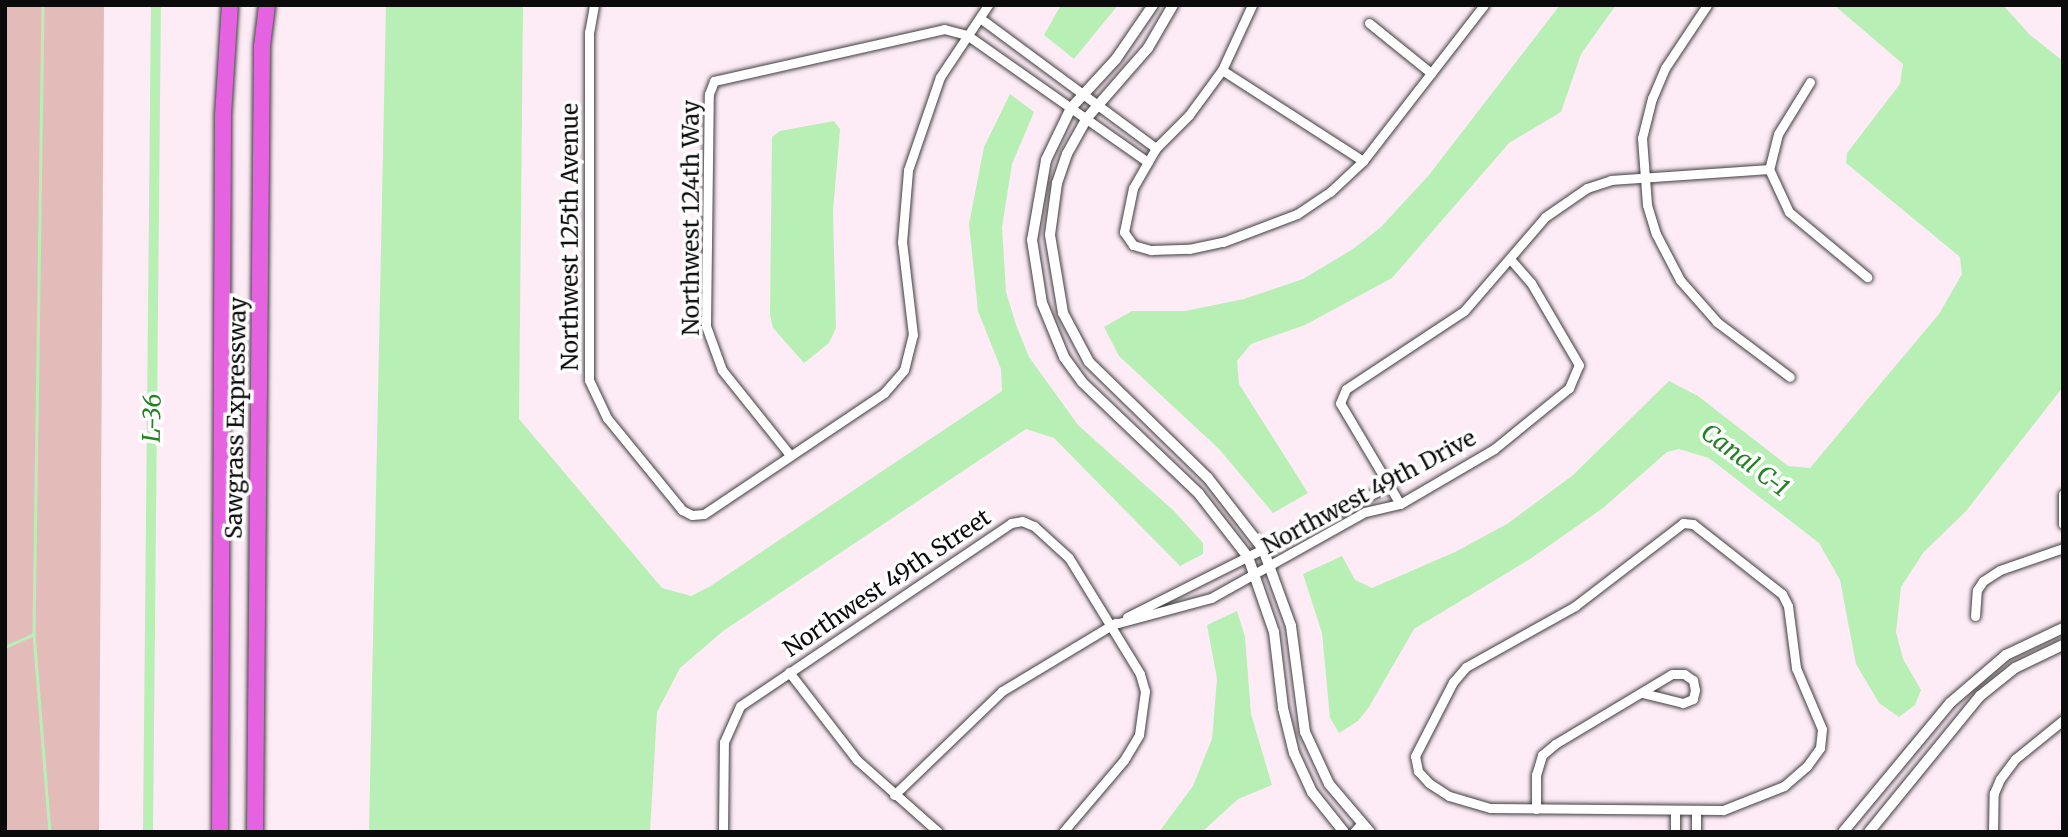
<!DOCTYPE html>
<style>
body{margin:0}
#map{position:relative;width:2068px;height:837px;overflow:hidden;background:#fdebf6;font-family:Merriweather,serif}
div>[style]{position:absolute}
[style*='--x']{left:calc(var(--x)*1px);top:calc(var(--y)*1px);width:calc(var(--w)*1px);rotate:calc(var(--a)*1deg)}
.green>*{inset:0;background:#e3bcb9}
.water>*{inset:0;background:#b8efb5}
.stream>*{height:2.5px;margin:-1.25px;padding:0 1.25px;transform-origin:1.25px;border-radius:1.25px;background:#b8efb5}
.canal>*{height:10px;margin:-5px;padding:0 5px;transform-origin:5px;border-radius:5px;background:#b8efb5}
.roads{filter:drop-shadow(0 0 2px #3e3e3e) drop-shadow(0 0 2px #3e3e3e)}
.minor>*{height:9px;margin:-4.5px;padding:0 4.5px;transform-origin:4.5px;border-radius:4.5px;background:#fff}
.tertiary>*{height:10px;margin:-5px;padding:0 5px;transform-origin:5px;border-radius:5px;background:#fff}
.motorway>*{height:16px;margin:-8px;padding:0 8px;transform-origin:8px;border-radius:8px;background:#e562e0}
span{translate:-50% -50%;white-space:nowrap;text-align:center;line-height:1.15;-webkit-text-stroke:7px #fff;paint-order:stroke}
.street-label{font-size:23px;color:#0b0b0b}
.water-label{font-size:24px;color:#218222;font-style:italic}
.frame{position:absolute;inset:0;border:7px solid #0b0b0b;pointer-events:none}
</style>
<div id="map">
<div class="green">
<div style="clip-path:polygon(5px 5px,104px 5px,99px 832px,5px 832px)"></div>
</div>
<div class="water">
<div style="clip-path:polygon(386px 5px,523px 5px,519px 419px,662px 588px,691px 596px,709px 587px,1002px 391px,1001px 369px,978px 311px,969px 224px,984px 147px,1010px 94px,1034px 112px,1012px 164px,1002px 227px,1006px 292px,1016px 325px,1029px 357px,1078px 425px,1174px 511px,1203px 543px,1203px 554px,1180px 566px,1054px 438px,1026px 429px,723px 631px,680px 668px,657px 712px,650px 832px,369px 832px)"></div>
<div style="clip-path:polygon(1061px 5px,1118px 5px,1074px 59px,1044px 35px)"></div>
<div style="clip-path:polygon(1560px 5px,1616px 5px,1581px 54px,1561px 112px,1509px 143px,1392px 278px,1305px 325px,1251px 344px,1237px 361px,1239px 384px,1308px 493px,1273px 513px,1219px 449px,1119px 356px,1104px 327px,1132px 311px,1185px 311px,1244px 299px,1303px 279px,1353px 249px,1381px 227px,1429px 175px)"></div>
<div style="clip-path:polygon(1834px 5px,2003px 5px,2030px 35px,2063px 61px,2063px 387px,1966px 511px,1923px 553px,1901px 587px,1896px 632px,1903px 659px,1921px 690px,1915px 705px,1899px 717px,1879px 703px,1856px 664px,1840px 580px,1819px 543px,1709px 458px,1679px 449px,1667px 452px,1603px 508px,1530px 559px,1414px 629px,1369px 707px,1358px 721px,1339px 733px,1330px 718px,1322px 633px,1303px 574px,1342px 556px,1355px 580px,1372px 588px,1455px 552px,1507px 524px,1572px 476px,1669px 381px,1698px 396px,1788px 466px,1810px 468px,1939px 314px,1962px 274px,1960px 257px,1846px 163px,1847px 153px,1900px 84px,1903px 64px)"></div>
<div style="clip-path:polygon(834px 121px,840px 129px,833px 211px,836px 328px,829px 343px,804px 363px,773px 328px,770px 315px,772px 137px,780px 131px)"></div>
<div style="clip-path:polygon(1237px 611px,1245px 637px,1251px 714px,1272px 785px,1238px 799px,1202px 832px,1159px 832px,1193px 786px,1212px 739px,1217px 679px,1207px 625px)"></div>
</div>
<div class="stream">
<div style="--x:43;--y:5;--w:629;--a:90.82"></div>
<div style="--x:34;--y:634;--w:199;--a:85.4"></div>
<div style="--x:5;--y:647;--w:32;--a:-24"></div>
</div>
<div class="canal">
<div style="--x:148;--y:832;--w:827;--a:-89.45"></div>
</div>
<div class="roads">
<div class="minor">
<div style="--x:594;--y:5;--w:27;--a:100"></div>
<div style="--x:589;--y:32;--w:348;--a:90"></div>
<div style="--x:589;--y:380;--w:42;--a:64.7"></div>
<div style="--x:607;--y:418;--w:119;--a:50.8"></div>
<div style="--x:682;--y:510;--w:11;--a:27"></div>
<div style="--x:692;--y:515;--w:12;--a:-5"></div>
<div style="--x:704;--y:514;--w:217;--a:-33.9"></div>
<div style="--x:884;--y:393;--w:30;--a:-49"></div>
<div style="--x:904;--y:370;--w:36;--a:-76"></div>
<div style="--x:913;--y:335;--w:94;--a:-96.7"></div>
<div style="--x:902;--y:242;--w:72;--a:-85.2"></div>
<div style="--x:908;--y:170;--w:98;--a:-71"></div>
<div style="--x:940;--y:77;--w:87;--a:-56.3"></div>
<div style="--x:1252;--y:5;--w:72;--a:114.8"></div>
<div style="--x:1222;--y:70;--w:56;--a:126.3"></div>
<div style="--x:1189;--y:115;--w:47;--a:135"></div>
<div style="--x:1156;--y:148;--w:46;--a:119.9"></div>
<div style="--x:1133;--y:188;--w:45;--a:101.6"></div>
<div style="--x:1124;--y:232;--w:16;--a:55"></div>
<div style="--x:1133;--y:245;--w:19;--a:16"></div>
<div style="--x:1151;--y:250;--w:38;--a:-2"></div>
<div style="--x:1189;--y:249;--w:35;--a:-12"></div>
<div style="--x:1223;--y:242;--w:79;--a:-20.7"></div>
<div style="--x:1297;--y:214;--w:40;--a:-34"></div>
<div style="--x:1330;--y:192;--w:45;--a:-43.2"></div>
<div style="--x:1363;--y:161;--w:197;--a:-52.2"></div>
<div style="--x:1707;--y:5;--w:76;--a:123.7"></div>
<div style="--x:1665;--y:68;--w:33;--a:113"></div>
<div style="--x:1652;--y:98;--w:41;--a:104"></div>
<div style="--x:1642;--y:138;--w:67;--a:85.7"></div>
<div style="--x:1647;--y:205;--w:30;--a:73"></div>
<div style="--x:1656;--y:234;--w:52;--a:62.4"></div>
<div style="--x:1680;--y:280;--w:56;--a:48.6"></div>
<div style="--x:1717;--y:322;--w:91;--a:37"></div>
<div style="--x:980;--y:18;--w:219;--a:36.5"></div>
<div style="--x:1369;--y:23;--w:80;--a:38.9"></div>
<div style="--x:1222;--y:70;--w:168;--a:32.8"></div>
<div style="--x:1810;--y:82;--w:61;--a:121.6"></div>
<div style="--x:1778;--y:134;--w:36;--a:104"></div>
<div style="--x:1769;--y:169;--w:47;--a:65.1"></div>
<div style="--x:1789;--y:212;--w:102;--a:39.8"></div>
<div style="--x:790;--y:455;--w:109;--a:-128.7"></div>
<div style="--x:722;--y:370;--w:47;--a:-110"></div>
<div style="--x:706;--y:326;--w:232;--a:-89.3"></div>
<div style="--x:709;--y:94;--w:14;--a:-69"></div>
<div style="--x:714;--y:81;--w:236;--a:-12.7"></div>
<div style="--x:944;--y:29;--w:24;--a:15"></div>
<div style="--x:967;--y:35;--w:221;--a:35.1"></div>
<div style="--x:2063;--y:494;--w:30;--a:90"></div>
<div style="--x:1400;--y:504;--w:117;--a:-120.7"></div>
<div style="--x:1340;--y:403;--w:15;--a:-67"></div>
<div style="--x:1346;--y:389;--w:141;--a:-33.5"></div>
<div style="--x:1464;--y:311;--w:124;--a:-49.2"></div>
<div style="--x:1545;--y:217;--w:51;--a:-34.6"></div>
<div style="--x:1587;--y:188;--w:25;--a:-18"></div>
<div style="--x:1611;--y:180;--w:158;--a:-4"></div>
<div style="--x:1683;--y:523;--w:10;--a:6"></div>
<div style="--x:1693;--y:524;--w:113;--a:38.2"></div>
<div style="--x:1782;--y:594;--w:13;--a:63"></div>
<div style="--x:1788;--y:606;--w:63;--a:82.6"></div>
<div style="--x:1796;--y:668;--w:66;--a:66.9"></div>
<div style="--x:1822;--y:729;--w:19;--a:96"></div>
<div style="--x:1820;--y:748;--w:22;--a:126"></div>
<div style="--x:1807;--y:766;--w:30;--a:139"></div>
<div style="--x:1784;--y:786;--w:66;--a:158.5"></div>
<div style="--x:1723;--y:810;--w:233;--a:-179.5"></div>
<div style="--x:1490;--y:808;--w:43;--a:-163.7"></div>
<div style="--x:1449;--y:796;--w:24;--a:-147"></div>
<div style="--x:1429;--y:783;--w:16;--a:-133"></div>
<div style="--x:1418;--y:771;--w:15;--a:-101"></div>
<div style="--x:1415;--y:756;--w:83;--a:-62.8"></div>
<div style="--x:1453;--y:682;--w:20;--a:-49"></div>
<div style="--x:1466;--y:667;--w:125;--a:-29.2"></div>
<div style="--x:1575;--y:606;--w:136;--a:-37.5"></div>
<div style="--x:1975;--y:616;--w:26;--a:-86"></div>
<div style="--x:1977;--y:590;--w:11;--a:-56"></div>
<div style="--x:1983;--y:581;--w:20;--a:-33"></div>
<div style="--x:2000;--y:570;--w:67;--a:-19.2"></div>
<div style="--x:1127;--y:617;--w:293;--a:-26.6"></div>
<div style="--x:1111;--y:625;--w:104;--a:-15.1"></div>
<div style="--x:1211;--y:598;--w:176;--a:-29.2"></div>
<div style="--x:1365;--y:512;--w:36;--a:-13"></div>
<div style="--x:1400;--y:504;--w:109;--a:-30.3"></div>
<div style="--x:1494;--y:449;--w:97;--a:-39.1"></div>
<div style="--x:1569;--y:388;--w:25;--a:-67"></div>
<div style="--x:1579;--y:365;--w:95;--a:-120.3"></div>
<div style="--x:1531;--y:283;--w:29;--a:-131"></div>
<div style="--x:789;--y:672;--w:111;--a:52.3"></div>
<div style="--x:857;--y:760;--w:108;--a:41.6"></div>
<div style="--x:894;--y:795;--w:150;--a:-43.9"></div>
<div style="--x:1002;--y:691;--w:132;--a:-31"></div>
<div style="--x:1536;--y:809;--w:34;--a:-90"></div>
<div style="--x:1536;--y:775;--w:21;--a:-73"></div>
<div style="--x:1542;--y:755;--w:17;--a:-40"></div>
<div style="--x:1555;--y:744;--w:136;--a:-30.9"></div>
<div style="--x:1672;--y:674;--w:12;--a:0"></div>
<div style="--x:1684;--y:674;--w:11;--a:34"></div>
<div style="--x:1693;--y:680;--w:10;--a:79"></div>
<div style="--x:1695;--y:690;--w:9;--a:103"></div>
<div style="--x:1693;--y:699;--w:11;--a:158"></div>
<div style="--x:1683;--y:703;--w:41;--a:-166"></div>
<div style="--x:1675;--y:810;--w:22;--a:90"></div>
<div style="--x:723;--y:832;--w:90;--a:-89.4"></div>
<div style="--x:724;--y:742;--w:39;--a:-66"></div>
<div style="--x:740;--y:706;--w:327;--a:-34"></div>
<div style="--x:1011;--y:523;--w:11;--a:-10"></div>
<div style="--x:1022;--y:521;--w:13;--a:23"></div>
<div style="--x:1034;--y:526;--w:47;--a:42.4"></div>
<div style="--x:1069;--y:558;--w:136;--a:58.5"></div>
<div style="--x:1140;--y:674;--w:18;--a:74"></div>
<div style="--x:1145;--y:691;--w:44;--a:97.8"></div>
<div style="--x:1139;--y:735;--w:29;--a:121"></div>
<div style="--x:1124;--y:760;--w:94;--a:130.3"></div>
<div style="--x:1354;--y:832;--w:11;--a:-49"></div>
<div style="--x:1696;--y:832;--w:21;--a:-90"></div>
<div style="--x:1993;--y:832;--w:39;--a:-89"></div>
<div style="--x:1994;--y:793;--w:15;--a:-67"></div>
<div style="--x:2000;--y:779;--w:25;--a:-53"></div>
<div style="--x:2015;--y:759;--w:62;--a:-39.1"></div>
</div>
<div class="tertiary">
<div style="--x:1153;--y:5;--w:65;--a:124.4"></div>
<div style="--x:1116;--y:59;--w:67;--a:132.6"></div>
<div style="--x:1071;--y:108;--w:58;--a:115.7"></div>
<div style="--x:1046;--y:160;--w:81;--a:99.9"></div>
<div style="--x:1032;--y:240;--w:64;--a:81"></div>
<div style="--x:1042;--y:303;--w:58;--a:67.8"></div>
<div style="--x:1064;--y:357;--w:31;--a:54"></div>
<div style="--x:1082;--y:382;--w:162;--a:43.7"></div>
<div style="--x:1199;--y:494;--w:80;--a:52.1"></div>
<div style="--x:1248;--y:557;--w:79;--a:70.9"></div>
<div style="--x:1274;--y:632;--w:77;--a:83.2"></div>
<div style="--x:1283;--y:708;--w:46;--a:76.3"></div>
<div style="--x:1294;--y:753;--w:43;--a:65.2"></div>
<div style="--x:1312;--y:792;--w:51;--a:51.3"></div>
<div style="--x:1173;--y:5;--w:50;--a:120.2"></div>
<div style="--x:1148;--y:48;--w:93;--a:131.1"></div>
<div style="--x:1087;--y:118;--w:41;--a:119.1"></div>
<div style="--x:1067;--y:154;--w:31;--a:109"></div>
<div style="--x:1057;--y:183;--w:52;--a:97.7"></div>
<div style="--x:1050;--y:235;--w:79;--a:80.5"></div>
<div style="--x:1063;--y:313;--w:55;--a:62"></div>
<div style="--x:1089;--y:362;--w:166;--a:44.3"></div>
<div style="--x:1208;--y:478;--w:90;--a:52.2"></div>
<div style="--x:1263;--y:549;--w:82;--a:70"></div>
<div style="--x:1291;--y:626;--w:107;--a:82.5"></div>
<div style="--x:1305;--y:732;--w:57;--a:65.2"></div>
<div style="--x:1329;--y:784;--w:63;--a:49.5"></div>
<div style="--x:1843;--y:832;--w:168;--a:-50.3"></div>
<div style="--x:1950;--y:703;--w:74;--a:-40.6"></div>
<div style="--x:2006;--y:655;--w:63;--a:-25.3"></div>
<div style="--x:1869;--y:832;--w:176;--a:-50.8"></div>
<div style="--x:1980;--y:696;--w:45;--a:-38.7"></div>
<div style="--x:2015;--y:668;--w:53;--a:-25.6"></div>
</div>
<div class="motorway">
<div style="--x:220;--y:832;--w:717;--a:-89.76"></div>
<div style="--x:223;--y:115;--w:110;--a:-86.4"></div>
<div style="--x:255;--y:832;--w:786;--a:-89.49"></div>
<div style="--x:262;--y:46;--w:41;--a:-83"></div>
</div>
</div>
<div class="street-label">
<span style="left:691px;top:218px;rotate:-90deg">Northwest 124th Way</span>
<span style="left:570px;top:237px;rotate:-90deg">Northwest 125th Avenue</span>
<span style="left:236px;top:418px;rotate:-89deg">Sawgrass Expressway</span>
<span style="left:1369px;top:492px;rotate:-28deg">Northwest 49th Drive</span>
<span style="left:887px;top:583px;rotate:-34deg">Northwest 49th Street</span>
</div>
<div class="water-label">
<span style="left:152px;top:418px;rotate:-89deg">L-36</span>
<span style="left:1745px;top:460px;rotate:37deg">Canal C-1</span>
</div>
<div class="frame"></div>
</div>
